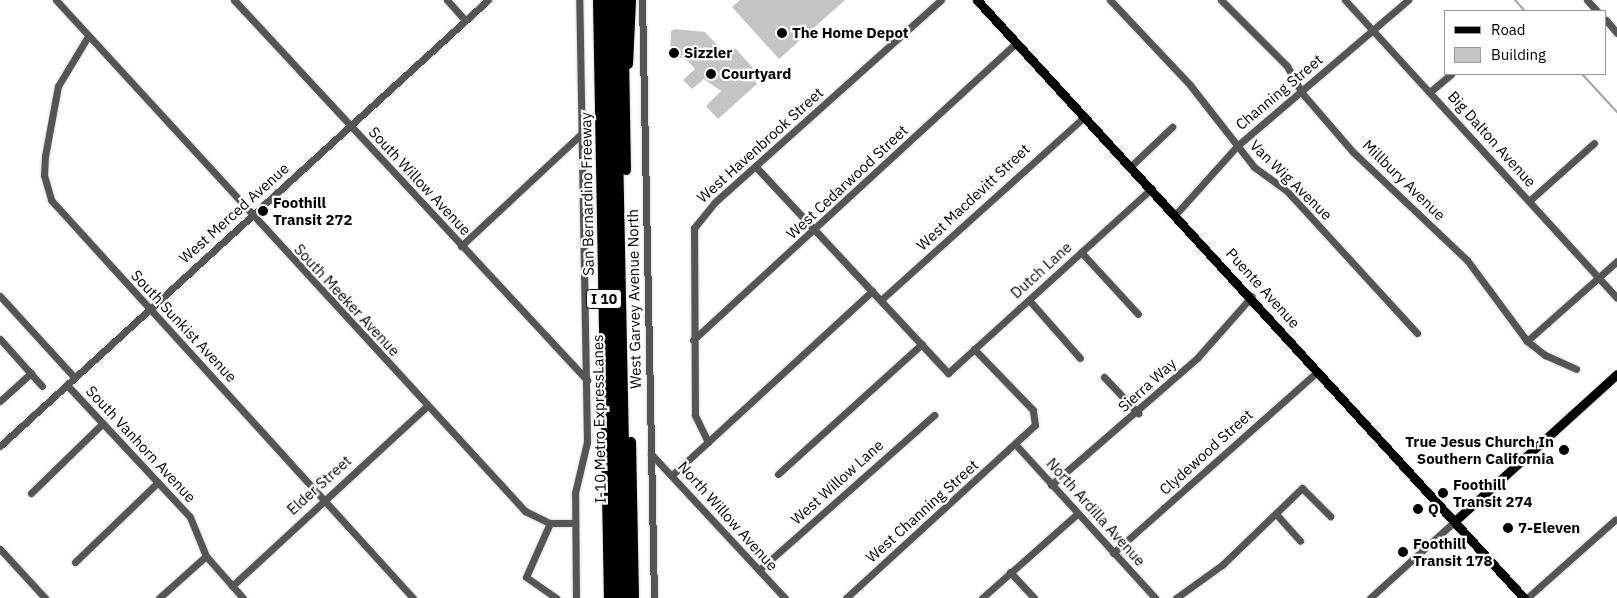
<!DOCTYPE html>
<style>
body{margin:0}
#map{position:relative;width:1617px;height:598px;overflow:hidden;background:#fff;font-family:"IBM Plex Sans",sans-serif}
div>[style]{position:absolute}
[style*='--x']{left:calc(var(--x)*1px);top:calc(var(--y)*1px);width:calc(var(--w)*1px);rotate:calc(var(--a)*1deg)}
.stream>*{height:2px;margin:-1px;padding:0 1px;transform-origin:1px;border-radius:1px;background:#a3a3a3}
.building>*{inset:0;background:#c4c4c4}
.roads{filter:drop-shadow(0 0 1px #dbdbdb) drop-shadow(0 0 1px #dbdbdb)}
.minor>*{height:7px;margin:-3.5px;padding:0 3.5px;transform-origin:3.5px;border-radius:3.5px;background:#555}
.major>*{height:9px;margin:-4.5px;padding:0 4.5px;transform-origin:4.5px;border-radius:4.5px;background:#000}
.highway>*{height:10px;margin:-5px;padding:0 5px;transform-origin:5px;border-radius:5px;background:#000}
.dots>*{width:14px;height:14px;translate:-50% -50%;box-sizing:border-box;border:2px solid #fff;border-radius:50%}
span{translate:-50% -50%;white-space:nowrap;text-align:center;line-height:1.15;-webkit-text-stroke:4.5px #fff;paint-order:stroke}
.shield-label span{padding:1px 4px;background:#fff;border:1px solid;border-radius:4px;-webkit-text-stroke-width:0}
.shield-label{font-size:14px;color:#000;font-weight:700}
.poi-label{font-size:15px;color:#000;font-weight:700}
.left{translate:0 -50%;text-align:left}
.right{translate:-100% -50%;text-align:right}
.street-label{font-size:15px;color:#000}
.legend{position:absolute;left:1444px;top:10px;width:162px;height:65px;box-sizing:border-box;background:#fff;border:1px solid #999;margin:0;padding:6px 9px;list-style:none;font-size:15px;color:#000}
.legend li{display:flex;align-items:center;gap:10px;height:25px}
.legend b{width:25px;border:1px solid #999}
</style>
<div id="map">
<div class="stream">
<div style="--x:1515;--y:0;--w:15;--a:48"></div>
<div style="--x:1582;--y:74;--w:52;--a:47.4"></div>
</div>
<div class="building">
<div style="clip-path:polygon(740px 0,845px 0,779px 59px,732px 7px)"></div>
<div style="clip-path:polygon(675px 29px,705px 32px,726px 55px,735px 48px,753px 68px,749px 72px,757px 84px,718px 119px,706px 106px,721px 91px,704px 79px,692px 89px,683px 80px,695px 69px,685px 58px,670px 58px,671px 31px)"></div>
</div>
<div class="roads">
<div class="minor">
<div style="--x:56;--y:0;--w:694;--a:47.45"></div>
<div style="--x:525;--y:511;--w:28;--a:26"></div>
<div style="--x:550;--y:523;--w:25;--a:0"></div>
<div style="--x:234;--y:0;--w:519;--a:47.11"></div>
<div style="--x:447;--y:0;--w:27;--a:48"></div>
<div style="--x:642;--y:0;--w:598;--a:88.85"></div>
<div style="--x:1110;--y:0;--w:117;--a:46.7"></div>
<div style="--x:1190;--y:85;--w:104;--a:52"></div>
<div style="--x:1254;--y:167;--w:39;--a:36"></div>
<div style="--x:1286;--y:190;--w:194;--a:47.5"></div>
<div style="--x:1221;--y:0;--w:93;--a:45"></div>
<div style="--x:1287;--y:66;--w:31;--a:61"></div>
<div style="--x:1302;--y:93;--w:78;--a:49.2"></div>
<div style="--x:1353;--y:152;--w:157;--a:43.5"></div>
<div style="--x:1467;--y:260;--w:101;--a:53.5"></div>
<div style="--x:1527;--y:341;--w:23;--a:38"></div>
<div style="--x:1545;--y:355;--w:34;--a:24"></div>
<div style="--x:1345;--y:0;--w:403;--a:47.6"></div>
<div style="--x:1587;--y:0;--w:15;--a:48"></div>
<div style="--x:1606;--y:20;--w:17;--a:50"></div>
<div style="--x:87;--y:38;--w:56;--a:121.1"></div>
<div style="--x:58;--y:86;--w:71;--a:100.5"></div>
<div style="--x:45;--y:156;--w:19;--a:93"></div>
<div style="--x:44;--y:175;--w:26;--a:74"></div>
<div style="--x:51;--y:200;--w:538;--a:47.71"></div>
<div style="--x:1431;--y:91;--w:26;--a:-40"></div>
<div style="--x:1131;--y:166;--w:57;--a:-43.6"></div>
<div style="--x:756;--y:167;--w:282;--a:47"></div>
<div style="--x:948;--y:373;--w:275;--a:-42.2"></div>
<div style="--x:1529;--y:201;--w:87;--a:-41.7"></div>
<div style="--x:1176;--y:214;--w:91;--a:-48.1"></div>
<div style="--x:1237;--y:146;--w:225;--a:-40.5"></div>
<div style="--x:461;--y:246;--w:163;--a:-43"></div>
<div style="--x:1081;--y:252;--w:84;--a:47.4"></div>
<div style="--x:0;--y:296;--w:111;--a:47.6"></div>
<div style="--x:882;--y:299;--w:272;--a:-42"></div>
<div style="--x:1029;--y:300;--w:77;--a:48.7"></div>
<div style="--x:0;--y:339;--w:63;--a:48.2"></div>
<div style="--x:693;--y:340;--w:439;--a:-42.6"></div>
<div style="--x:1527;--y:341;--w:120;--a:-41.6"></div>
<div style="--x:1104;--y:377;--w:50;--a:46.6"></div>
<div style="--x:67;--y:385;--w:180;--a:47"></div>
<div style="--x:190;--y:517;--w:42;--a:67.7"></div>
<div style="--x:206;--y:556;--w:56;--a:48.6"></div>
<div style="--x:0;--y:401;--w:42;--a:-42.1"></div>
<div style="--x:708;--y:442;--w:30;--a:-116"></div>
<div style="--x:695;--y:415;--w:187;--a:-90.3"></div>
<div style="--x:694;--y:228;--w:33;--a:-51"></div>
<div style="--x:715;--y:202;--w:303;--a:-41.8"></div>
<div style="--x:1016;--y:445;--w:207;--a:47.7"></div>
<div style="--x:0;--y:446;--w:661;--a:-42.43"></div>
<div style="--x:651;--y:454;--w:197;--a:47.1"></div>
<div style="--x:778;--y:474;--w:194;--a:-42.1"></div>
<div style="--x:672;--y:475;--w:272;--a:-42.6"></div>
<div style="--x:1051;--y:485;--w:195;--a:-41"></div>
<div style="--x:1198;--y:357;--w:81;--a:-48.5"></div>
<div style="--x:31;--y:493;--w:100;--a:-44.2"></div>
<div style="--x:1276;--y:514;--w:36;--a:48"></div>
<div style="--x:550;--y:523;--w:59;--a:114"></div>
<div style="--x:526;--y:577;--w:37;--a:35"></div>
<div style="--x:0;--y:549;--w:67;--a:47.4"></div>
<div style="--x:1113;--y:553;--w:274;--a:-41.6"></div>
<div style="--x:75;--y:562;--w:115;--a:-43.9"></div>
<div style="--x:759;--y:570;--w:234;--a:-41.5"></div>
<div style="--x:1010;--y:572;--w:35;--a:47"></div>
<div style="--x:232;--y:586;--w:264;--a:-42.7"></div>
<div style="--x:159;--y:598;--w:63;--a:-41.8"></div>
<div style="--x:576;--y:598;--w:105;--a:-90.5"></div>
<div style="--x:575;--y:493;--w:52;--a:-76.8"></div>
<div style="--x:587;--y:442;--w:442;--a:-91"></div>
<div style="--x:846;--y:598;--w:256;--a:-42.5"></div>
<div style="--x:1035;--y:425;--w:15;--a:-98"></div>
<div style="--x:1033;--y:410;--w:85;--a:-134"></div>
<div style="--x:982;--y:598;--w:127;--a:-41.5"></div>
<div style="--x:1176;--y:598;--w:57;--a:-35.7"></div>
<div style="--x:1222;--y:565;--w:111;--a:-43.9"></div>
<div style="--x:1302;--y:488;--w:40;--a:45"></div>
<div style="--x:1370;--y:598;--w:116;--a:-42.2"></div>
<div style="--x:1527;--y:598;--w:118;--a:-41.6"></div>
</div>
<div class="major">
<div style="--x:977;--y:0;--w:810;--a:47.55"></div>
<div style="--x:1456;--y:520;--w:217;--a:-42.2"></div>
</div>
<div class="highway">
<div style="--x:598;--y:0;--w:598;--a:88.95"></div>
<div style="--x:606;--y:0;--w:598;--a:88.85"></div>
<div style="--x:615;--y:0;--w:598;--a:88.85"></div>
<div style="--x:623;--y:0;--w:170;--a:89"></div>
<div style="--x:628;--y:64;--w:64;--a:-87.3"></div>
<div style="--x:631;--y:442;--w:156;--a:88.9"></div>
</div>
</div>
<div class="dots">
<div style="left:782px;top:33px;background:#000"></div>
<div style="left:674px;top:53px;background:#000"></div>
<div style="left:711px;top:74px;background:#000"></div>
<div style="left:263px;top:211px;background:#000"></div>
<div style="left:1564px;top:450px;background:#000"></div>
<div style="left:1443px;top:493px;background:#000"></div>
<div style="left:1418px;top:509px;background:#000"></div>
<div style="left:1508px;top:528px;background:#000"></div>
<div style="left:1403px;top:552px;background:#000"></div>
</div>
<div class="shield-label">
<span style="left:604px;top:299px">I 10</span>
</div>
<div class="poi-label">
<span class="left" style="left:792px;top:33px">The Home Depot</span>
<span class="left" style="left:684px;top:53px">Sizzler</span>
<span class="left" style="left:721px;top:74px">Courtyard</span>
<span class="left" style="left:273px;top:211px">Foothill<br>Transit 272</span>
<span class="right" style="left:1554px;top:450px">True Jesus Church In<br>Southern California</span>
<span class="left" style="left:1453px;top:493px">Foothill<br>Transit 274</span>
<span class="left" style="left:1428px;top:509px">Q</span>
<span class="left" style="left:1518px;top:528px">7-Eleven</span>
<span class="left" style="left:1413px;top:552px">Foothill<br>Transit 178</span>
</div>
<div class="street-label">
<span style="left:1279px;top:92px;rotate:-40deg">Channing Street</span>
<span style="left:1492px;top:139px;rotate:48deg">Big Dalton Avenue</span>
<span style="left:760px;top:145px;rotate:-42deg">West Havenbrook Street</span>
<span style="left:1291px;top:180px;rotate:44deg">Van Wig Avenue</span>
<span style="left:1404px;top:180px;rotate:44deg">Millbury Avenue</span>
<span style="left:420px;top:181px;rotate:47deg">South Willow Avenue</span>
<span style="left:847px;top:182px;rotate:-43deg">West Cedarwood Street</span>
<span style="left:587px;top:194px;rotate:-91deg">San Bernardino Freeway</span>
<span style="left:973px;top:197px;rotate:-43deg">West Macdevitt Street</span>
<span style="left:234px;top:213px;rotate:-42deg">West Merced Avenue</span>
<span style="left:1041px;top:270px;rotate:-42deg">Dutch Lane</span>
<span style="left:1263px;top:288px;rotate:48deg">Puente Avenue</span>
<span style="left:634px;top:299px;rotate:-91deg">West Garvey Avenue North</span>
<span style="left:347px;top:300px;rotate:47deg">South Meeker Avenue</span>
<span style="left:184px;top:326px;rotate:47deg">South Sunkist Avenue</span>
<span style="left:1147px;top:385px;rotate:-42deg">Sierra Way</span>
<span style="left:599px;top:419px;rotate:-91deg">I-10 Metro ExpressLanes</span>
<span style="left:141px;top:444px;rotate:47deg">South Vanhorn Avenue</span>
<span style="left:1206px;top:452px;rotate:-42deg">Clydewood Street</span>
<span style="left:837px;top:482px;rotate:-42deg">West Willow Lane</span>
<span style="left:319px;top:485px;rotate:-42deg">Elder Street</span>
<span style="left:922px;top:511px;rotate:-42deg">West Channing Street</span>
<span style="left:1096px;top:512px;rotate:48deg">North Ardilla Avenue</span>
<span style="left:728px;top:516px;rotate:48deg">North Willow Avenue</span>
</div>
<ul class="legend">
<li><b style="height:6px;background:#000"></b>Road</li>
<li><b style="height:14px;background:#c4c4c4"></b>Building</li>
</ul>
</div>
